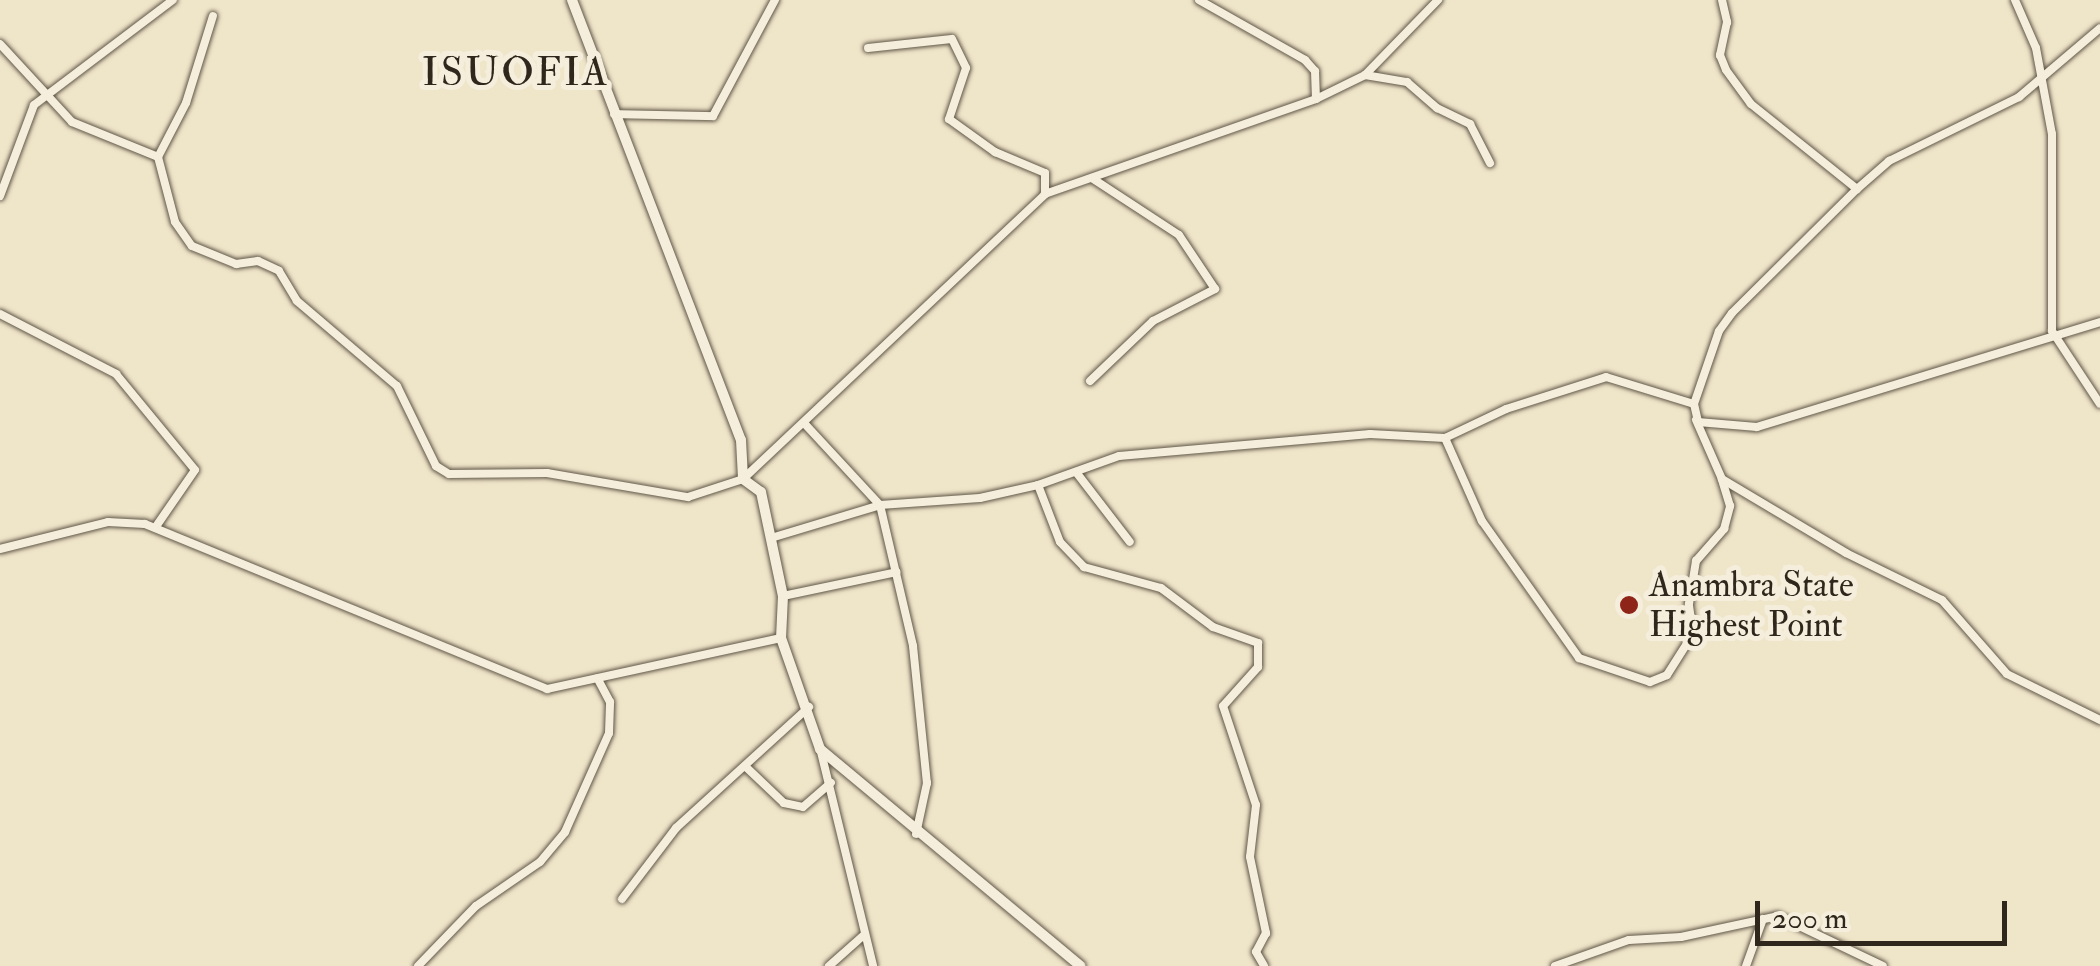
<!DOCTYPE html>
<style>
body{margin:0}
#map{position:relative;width:2100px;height:966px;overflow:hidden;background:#efe5c9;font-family:"IM FELL Double Pica",serif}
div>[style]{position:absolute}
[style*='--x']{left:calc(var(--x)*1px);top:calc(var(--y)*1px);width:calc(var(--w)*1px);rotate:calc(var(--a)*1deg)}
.roads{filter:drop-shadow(0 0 2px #605647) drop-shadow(0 0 2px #605647)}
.street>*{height:8px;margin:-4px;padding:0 4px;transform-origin:4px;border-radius:4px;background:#f5eedc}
.secondary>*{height:10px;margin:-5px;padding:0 5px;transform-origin:5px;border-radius:5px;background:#f5eedc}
.dots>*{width:28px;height:28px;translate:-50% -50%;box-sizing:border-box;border:5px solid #f5eedc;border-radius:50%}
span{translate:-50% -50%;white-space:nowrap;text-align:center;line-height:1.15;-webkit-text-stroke:10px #f5eedc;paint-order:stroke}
.poi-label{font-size:35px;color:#30271c}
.left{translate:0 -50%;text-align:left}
.quarter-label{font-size:40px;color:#30271c;letter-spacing:2.5px}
.scale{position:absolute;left:1755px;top:901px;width:252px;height:45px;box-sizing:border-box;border:5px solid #30271c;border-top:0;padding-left:12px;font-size:30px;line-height:35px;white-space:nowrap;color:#30271c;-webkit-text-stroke:8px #f5eedc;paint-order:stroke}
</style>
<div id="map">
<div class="roads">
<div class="street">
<div style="--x:1199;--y:0;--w:122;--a:29.5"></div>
<div style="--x:1305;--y:60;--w:15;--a:48"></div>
<div style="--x:1315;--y:71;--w:28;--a:88"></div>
<div style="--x:1722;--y:0;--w:23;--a:77"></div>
<div style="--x:1727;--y:22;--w:34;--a:102"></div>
<div style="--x:1720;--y:55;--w:16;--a:68"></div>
<div style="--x:1726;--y:70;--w:42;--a:53.7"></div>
<div style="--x:1751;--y:104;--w:136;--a:38.7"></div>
<div style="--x:2015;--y:0;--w:52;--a:66.4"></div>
<div style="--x:2036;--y:48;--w:87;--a:79.5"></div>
<div style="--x:2052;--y:134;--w:197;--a:90"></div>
<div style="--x:2052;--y:331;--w:87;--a:56.7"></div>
<div style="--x:0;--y:44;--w:106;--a:47.3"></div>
<div style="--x:72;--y:122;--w:93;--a:22.1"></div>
<div style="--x:158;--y:157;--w:67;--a:75.3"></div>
<div style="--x:175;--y:222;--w:29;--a:55"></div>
<div style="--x:192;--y:246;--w:48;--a:22.2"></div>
<div style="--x:236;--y:264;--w:22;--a:-8"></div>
<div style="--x:258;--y:261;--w:23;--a:25"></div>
<div style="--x:279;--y:271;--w:35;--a:59"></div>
<div style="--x:297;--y:301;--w:131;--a:40.4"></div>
<div style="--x:397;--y:386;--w:89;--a:64"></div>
<div style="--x:436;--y:466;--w:15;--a:32"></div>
<div style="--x:449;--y:474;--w:98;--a:-0.6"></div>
<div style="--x:547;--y:473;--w:143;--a:9.7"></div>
<div style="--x:688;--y:497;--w:58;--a:-18.1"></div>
<div style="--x:743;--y:479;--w:415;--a:-43.3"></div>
<div style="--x:1045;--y:194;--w:287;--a:-19.3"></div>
<div style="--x:1316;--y:99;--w:55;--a:-26.1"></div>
<div style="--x:1365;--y:75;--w:105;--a:-45.8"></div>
<div style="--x:868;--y:48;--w:84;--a:-6.1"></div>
<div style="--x:952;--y:39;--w:32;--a:64"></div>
<div style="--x:966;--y:68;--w:54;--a:108.4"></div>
<div style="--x:949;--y:119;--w:57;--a:35.7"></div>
<div style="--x:995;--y:152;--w:54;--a:22.8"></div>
<div style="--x:1045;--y:173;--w:21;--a:90"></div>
<div style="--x:1365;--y:75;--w:43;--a:9.5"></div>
<div style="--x:1407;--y:82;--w:40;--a:41"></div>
<div style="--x:1437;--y:108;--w:37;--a:26"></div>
<div style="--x:1470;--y:124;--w:44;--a:62.9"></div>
<div style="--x:614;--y:114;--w:99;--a:1.2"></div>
<div style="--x:713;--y:116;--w:132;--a:-61.9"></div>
<div style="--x:158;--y:157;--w:61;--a:-62.6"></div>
<div style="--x:186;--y:103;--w:91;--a:-72.8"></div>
<div style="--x:0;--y:196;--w:97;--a:-69.5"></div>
<div style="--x:34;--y:105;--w:174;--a:-37.1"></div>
<div style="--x:0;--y:314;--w:131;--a:27.3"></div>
<div style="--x:116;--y:374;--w:124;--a:50.5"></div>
<div style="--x:195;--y:470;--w:70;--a:124.6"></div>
<div style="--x:1090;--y:381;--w:87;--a:-43.6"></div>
<div style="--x:1153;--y:321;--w:70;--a:-27.3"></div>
<div style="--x:1215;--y:289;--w:65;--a:-123.7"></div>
<div style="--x:1179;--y:235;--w:104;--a:-146.8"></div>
<div style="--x:1694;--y:404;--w:77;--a:-71.1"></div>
<div style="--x:1719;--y:331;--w:22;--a:-54"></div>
<div style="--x:1732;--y:313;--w:176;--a:-44.8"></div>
<div style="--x:1857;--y:189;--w:43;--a:-41.2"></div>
<div style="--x:1889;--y:161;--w:145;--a:-26.2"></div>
<div style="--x:2019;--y:97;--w:106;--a:-40.4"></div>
<div style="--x:1696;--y:420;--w:64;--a:66.2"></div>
<div style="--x:1722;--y:479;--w:144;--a:30.8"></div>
<div style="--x:1846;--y:553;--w:107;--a:26.1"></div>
<div style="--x:1942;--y:600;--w:98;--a:48.7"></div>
<div style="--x:2007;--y:674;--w:104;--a:26.3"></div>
<div style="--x:804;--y:423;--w:112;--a:47.2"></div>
<div style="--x:880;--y:505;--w:145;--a:76.8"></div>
<div style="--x:913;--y:646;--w:138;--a:84.2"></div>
<div style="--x:927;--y:783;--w:52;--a:102.2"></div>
<div style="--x:1445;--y:438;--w:91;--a:66"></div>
<div style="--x:1482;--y:521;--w:168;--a:54.7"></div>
<div style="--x:1579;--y:658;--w:75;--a:18.7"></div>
<div style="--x:1650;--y:682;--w:18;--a:-22"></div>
<div style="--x:1667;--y:675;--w:49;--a:-57.6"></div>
<div style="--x:1693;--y:634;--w:30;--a:-98"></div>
<div style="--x:1689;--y:604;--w:44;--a:-80.8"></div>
<div style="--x:1696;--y:561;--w:43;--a:-48.8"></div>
<div style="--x:1724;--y:529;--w:24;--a:-75"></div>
<div style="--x:1730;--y:506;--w:28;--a:-107"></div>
<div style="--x:1076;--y:472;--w:88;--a:52.4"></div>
<div style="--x:1038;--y:485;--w:61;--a:68.9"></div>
<div style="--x:1060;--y:542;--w:35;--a:46"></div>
<div style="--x:1084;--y:567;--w:80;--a:15.3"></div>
<div style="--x:1161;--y:588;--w:65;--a:36.9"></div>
<div style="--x:1213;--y:627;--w:48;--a:19.6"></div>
<div style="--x:1258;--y:643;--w:24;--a:90"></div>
<div style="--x:1258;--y:667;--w:52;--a:131.9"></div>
<div style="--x:1223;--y:706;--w:104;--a:71.6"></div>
<div style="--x:1256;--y:805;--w:52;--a:96.6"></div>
<div style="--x:1250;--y:857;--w:78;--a:78.1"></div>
<div style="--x:1266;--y:933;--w:21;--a:118"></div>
<div style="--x:1256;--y:952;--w:16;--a:60"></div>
<div style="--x:771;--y:538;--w:114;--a:-16.8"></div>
<div style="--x:880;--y:505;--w:100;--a:-4"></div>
<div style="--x:980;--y:498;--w:59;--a:-12.6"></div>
<div style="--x:1038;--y:485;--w:86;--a:-19.7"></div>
<div style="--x:1119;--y:456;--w:252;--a:-5"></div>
<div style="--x:1370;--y:434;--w:75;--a:3.1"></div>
<div style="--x:1445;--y:438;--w:68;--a:-25.4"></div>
<div style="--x:1506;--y:409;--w:105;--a:-17.7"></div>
<div style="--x:1606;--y:377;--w:92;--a:17.1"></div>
<div style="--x:1694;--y:404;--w:18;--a:77"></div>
<div style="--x:1698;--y:422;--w:59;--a:4.8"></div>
<div style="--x:1757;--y:427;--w:359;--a:-17"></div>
<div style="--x:0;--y:549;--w:111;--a:-14"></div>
<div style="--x:108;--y:522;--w:37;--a:3"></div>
<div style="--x:145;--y:524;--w:435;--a:22.3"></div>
<div style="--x:547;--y:689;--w:239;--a:-12.3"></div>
<div style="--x:783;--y:596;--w:116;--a:-11.9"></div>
<div style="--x:821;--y:752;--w:220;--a:76.3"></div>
<div style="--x:746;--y:767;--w:52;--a:43.5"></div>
<div style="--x:784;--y:803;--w:19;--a:12"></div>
<div style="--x:803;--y:807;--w:37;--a:-41"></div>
<div style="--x:622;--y:899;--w:89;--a:-52.7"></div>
<div style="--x:676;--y:828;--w:180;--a:-42.3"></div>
<div style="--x:418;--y:966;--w:83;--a:-46"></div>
<div style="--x:476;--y:906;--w:78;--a:-34.5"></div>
<div style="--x:540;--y:862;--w:39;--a:-50"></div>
<div style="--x:565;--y:832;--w:108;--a:-66"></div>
<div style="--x:609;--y:733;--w:31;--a:-88"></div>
<div style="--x:610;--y:702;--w:27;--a:-118"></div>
<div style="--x:829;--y:966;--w:48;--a:-41.6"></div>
<div style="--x:1555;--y:966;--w:78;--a:-19.4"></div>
<div style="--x:1629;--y:940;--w:52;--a:-3.3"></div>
<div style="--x:1681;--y:937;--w:99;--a:-12.2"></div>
<div style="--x:1778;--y:916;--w:116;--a:25.5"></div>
<div style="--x:1746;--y:966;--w:50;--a:-70.1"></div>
</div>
<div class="secondary">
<div style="--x:572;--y:0;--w:471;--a:69"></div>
<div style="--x:741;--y:440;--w:39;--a:87"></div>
<div style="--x:743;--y:479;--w:22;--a:36"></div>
<div style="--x:761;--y:492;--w:106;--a:78.1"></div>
<div style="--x:783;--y:596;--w:42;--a:92.7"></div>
<div style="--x:781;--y:638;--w:118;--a:70.6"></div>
<div style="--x:820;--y:749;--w:339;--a:39.8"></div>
</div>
</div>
<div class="dots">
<div style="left:1629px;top:605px;background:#8f2418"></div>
</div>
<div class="poi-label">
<span class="left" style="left:1649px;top:605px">Anambra State<br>Highest Point</span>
</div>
<div class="quarter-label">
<span style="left:516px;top:73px">ISUOFIA</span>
</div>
<div class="scale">200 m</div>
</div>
